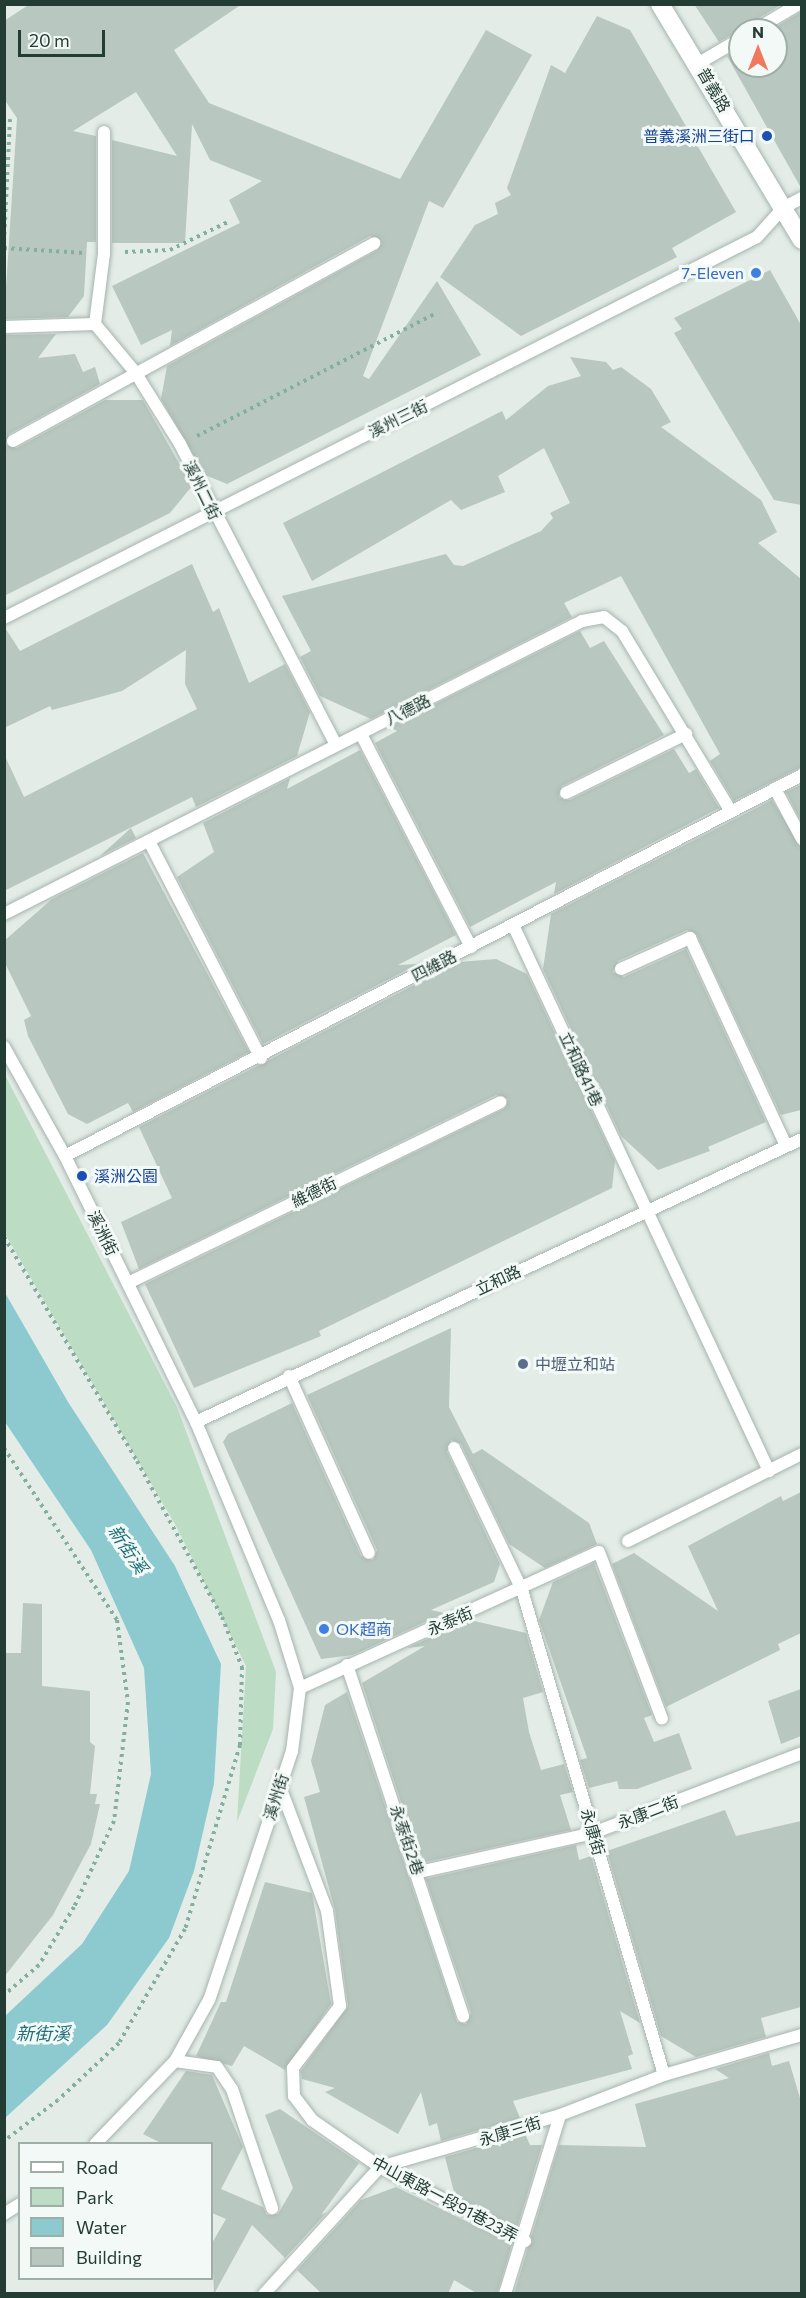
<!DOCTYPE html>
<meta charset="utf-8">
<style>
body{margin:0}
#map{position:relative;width:806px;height:2298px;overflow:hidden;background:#e3ece7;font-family:Commissioner,"Noto Sans TC",sans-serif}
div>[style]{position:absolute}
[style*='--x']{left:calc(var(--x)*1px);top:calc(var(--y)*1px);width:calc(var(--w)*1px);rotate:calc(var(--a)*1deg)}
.green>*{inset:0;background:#bcddc3}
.water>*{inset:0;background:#8ccad0}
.building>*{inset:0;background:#b8c7c0}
.path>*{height:4px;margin-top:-2px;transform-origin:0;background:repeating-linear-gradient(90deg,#84af9f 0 3px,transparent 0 7.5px)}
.roads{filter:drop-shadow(0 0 2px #a6b4ae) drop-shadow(0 0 2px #a6b4ae)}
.lane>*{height:12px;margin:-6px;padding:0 6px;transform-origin:6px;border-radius:6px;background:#fff}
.secondary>*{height:18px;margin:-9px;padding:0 9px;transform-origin:9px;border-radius:9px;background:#fff}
.dots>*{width:16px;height:16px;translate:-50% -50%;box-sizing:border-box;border:3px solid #f3f9f6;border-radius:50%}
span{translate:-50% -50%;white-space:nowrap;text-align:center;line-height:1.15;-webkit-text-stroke:6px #f3f9f6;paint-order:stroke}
.street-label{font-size:16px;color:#233d34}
.transit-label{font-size:16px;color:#164399}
.right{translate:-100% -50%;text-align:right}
.left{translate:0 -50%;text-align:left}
.shop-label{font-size:16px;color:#366cbe}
.service-label{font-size:16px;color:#4e5e75}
.water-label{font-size:18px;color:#1e6f78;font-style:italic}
.frame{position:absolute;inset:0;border:6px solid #233d34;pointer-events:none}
.legend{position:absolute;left:18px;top:2142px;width:195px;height:138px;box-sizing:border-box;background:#f3f9f6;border:2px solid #a0aea8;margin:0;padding:8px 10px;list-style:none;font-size:18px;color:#233d34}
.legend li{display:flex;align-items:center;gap:12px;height:30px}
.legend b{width:30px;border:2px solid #a0aea8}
.north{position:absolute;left:728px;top:18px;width:60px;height:60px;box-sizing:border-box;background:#f3f9f6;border:2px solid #a0aea8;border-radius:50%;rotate:0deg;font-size:16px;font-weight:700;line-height:24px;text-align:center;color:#233d34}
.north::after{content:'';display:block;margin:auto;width:21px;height:27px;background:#ef785e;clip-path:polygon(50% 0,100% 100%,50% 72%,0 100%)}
.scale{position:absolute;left:18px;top:30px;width:87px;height:27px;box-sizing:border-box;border:3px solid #233d34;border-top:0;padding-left:8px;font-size:18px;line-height:21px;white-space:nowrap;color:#233d34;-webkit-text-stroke:4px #f3f9f6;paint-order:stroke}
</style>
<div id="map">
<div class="green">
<div style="clip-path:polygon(4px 1073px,177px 1407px,276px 1672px,273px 1729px,237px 1822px,246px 1666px,175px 1524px,5px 1234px)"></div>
</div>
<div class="water">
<div style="clip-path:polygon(4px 1291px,68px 1402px,175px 1566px,221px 1664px,214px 1784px,194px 1871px,169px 1938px,107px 2025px,5px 2118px,5px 2016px,82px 1944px,129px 1871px,151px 1774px,144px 1668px,91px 1550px,5px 1422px)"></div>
</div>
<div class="building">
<div style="clip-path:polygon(30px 4px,242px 4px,174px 50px,209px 103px,400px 179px,486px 30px,532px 55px,443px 208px,429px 201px,363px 376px,369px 379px,437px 281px,481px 355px,227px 484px,205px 475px,161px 399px,167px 366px,378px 250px,381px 240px,370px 236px,170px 346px,172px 330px,141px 345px,112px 286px,240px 223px,229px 200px,262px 181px,210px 160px,192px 124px,185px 243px,112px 243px,112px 140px,177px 156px,136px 92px,73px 131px,96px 136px,96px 242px,87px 242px,84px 296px,68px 317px,4px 319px,17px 118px,4px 99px,4px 21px)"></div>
<div style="clip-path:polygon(694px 4px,782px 4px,719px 42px)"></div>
<div style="clip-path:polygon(801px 12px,801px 188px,727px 56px,740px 49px,740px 66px,776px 66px,776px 30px,771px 30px)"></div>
<div style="clip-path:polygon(597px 16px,630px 30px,736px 212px,672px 248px,677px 257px,521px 336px,440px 277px,475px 225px,498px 214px,495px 203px,511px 195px,507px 188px,551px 65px,565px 73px)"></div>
<div style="clip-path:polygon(770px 270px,801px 325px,801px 505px,774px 500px,674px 333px,682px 329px,674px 318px)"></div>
<div style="clip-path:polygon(56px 334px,38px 358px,75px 354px,83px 372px,95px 367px,100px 384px,9px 434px,6px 445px,17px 448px,105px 400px,143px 400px,192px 486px,170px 513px,4px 596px,4px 335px)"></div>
<div style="clip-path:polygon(570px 357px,606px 362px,613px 370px,621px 367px,651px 389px,671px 422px,661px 427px,761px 500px,777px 532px,758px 543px,801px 579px,801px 767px,734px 801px,710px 761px,720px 754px,621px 576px,564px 603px,572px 617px,371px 719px,320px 696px,300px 657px,311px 651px,282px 596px,446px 554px,454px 565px,463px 566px,541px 531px,553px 518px,550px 513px,570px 503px,544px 448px,498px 476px,505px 492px,461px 510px,451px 500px,312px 581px,283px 523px,502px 411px,506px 420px,548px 386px,581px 376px)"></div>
<div style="clip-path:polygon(192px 564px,213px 612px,219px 608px,249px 683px,285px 664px,310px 712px,297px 756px,196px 807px,192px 797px,4px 891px,4px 754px,24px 797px,197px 709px,185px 684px,186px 650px,122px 691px,52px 710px,50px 706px,4px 728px,4px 626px,20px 651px)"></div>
<div style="clip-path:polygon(580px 631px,590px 648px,604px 641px,664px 735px,562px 786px,559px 797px,570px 800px,674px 749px,689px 773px,696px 769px,719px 808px,554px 894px,556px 882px,470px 927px,375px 743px,397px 731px,390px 727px)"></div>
<div style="clip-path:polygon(360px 750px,456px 935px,398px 965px,418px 964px,263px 1044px,177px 877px,214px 852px,203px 823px,290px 778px,287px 789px)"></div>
<div style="clip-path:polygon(801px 785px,801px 821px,786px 792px)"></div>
<div style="clip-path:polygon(772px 800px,801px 847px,801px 1110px,781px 1115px,697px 935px,687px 930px,618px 961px,613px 972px,624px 977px,686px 949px,766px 1122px,708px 1147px,710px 1151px,658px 1170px,621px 1136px,543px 969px,551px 914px)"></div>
<div style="clip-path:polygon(131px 828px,136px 838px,100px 856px)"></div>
<div style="clip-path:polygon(143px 853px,249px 1052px,133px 1112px,128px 1103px,87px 1124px,68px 1114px,28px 1036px,24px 1020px,31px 1016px,4px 961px,4px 941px,52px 899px)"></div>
<div style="clip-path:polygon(496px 959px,527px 974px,615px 1161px,612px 1188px,319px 1331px,321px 1336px,194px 1388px,145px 1284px,504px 1109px,508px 1099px,496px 1095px,139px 1269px,121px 1222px,172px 1198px,139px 1127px,459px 962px)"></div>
<div style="clip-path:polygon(451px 1328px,449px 1407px,473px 1454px,482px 1449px,589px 1523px,597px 1544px,545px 1568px,509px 1544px,461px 1444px,451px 1440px,447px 1452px,500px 1564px,494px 1582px,431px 1610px,444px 1613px,353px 1655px,321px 1659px,223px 1442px,228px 1434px,292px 1403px,361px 1556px,373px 1560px,377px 1550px,307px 1395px)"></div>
<div style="clip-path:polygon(801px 1492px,801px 1633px,778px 1644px,780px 1650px,666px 1707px,612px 1564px,634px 1553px,718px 1611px,688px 1546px,781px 1496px,783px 1501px)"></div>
<div style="clip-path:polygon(594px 1563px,652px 1715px,644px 1718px,654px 1742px,679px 1733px,692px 1769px,637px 1789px,619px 1789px,617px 1781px,589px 1788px,580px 1760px,587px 1758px,539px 1620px,553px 1582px)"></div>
<div style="clip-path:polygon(23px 1603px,42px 1604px,42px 1686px,90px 1691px,90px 1742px,95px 1746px,90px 1794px,97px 1794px,95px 1804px,100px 1804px,91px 1844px,53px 1915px,4px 1977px,4px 1653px,21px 1653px)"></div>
<div style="clip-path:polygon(470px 1620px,526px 1633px,543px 1692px,523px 1698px,529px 1732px,541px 1770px,564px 1764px,573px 1792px,560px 1795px,571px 1830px,421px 1863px,362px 1683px,425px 1646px,407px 1648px)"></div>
<div style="clip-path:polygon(801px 1689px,801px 1736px,781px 1744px,768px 1701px)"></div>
<div style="clip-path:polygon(347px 1692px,457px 2022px,466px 2024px,471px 2013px,426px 1879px,576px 1845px,579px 1860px,591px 1856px,640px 2023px,620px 2011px,633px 2054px,628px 2056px,632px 2069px,513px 2101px,520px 2118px,441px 2141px,437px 2123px,429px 2126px,421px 2092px,398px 2134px,325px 2092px,335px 2088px,302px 2079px,301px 2071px,348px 2006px,335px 1910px,304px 1797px,320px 1792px,311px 1761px,325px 1705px)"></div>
<div style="clip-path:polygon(725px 1810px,736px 1836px,801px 1821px,801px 2007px,761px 2018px,766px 2037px,696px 2057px,661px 2036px,607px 1851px)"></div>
<div style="clip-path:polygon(265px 1882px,312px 1893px,331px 2004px,285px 2070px,244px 2046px,232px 2066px,196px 2056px,221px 2002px,226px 2002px)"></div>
<div style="clip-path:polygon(769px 2053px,772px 2066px,789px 2061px,800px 2098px,801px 2294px,514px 2294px,559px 2145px,646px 2147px,635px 2104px,729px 2078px,715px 2069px)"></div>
<div style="clip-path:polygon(186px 2071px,212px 2075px,243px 2147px,221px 2189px,263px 2207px,267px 2215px,278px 2214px,293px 2188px,265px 2115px,280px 2109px,359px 2163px,321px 2215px,327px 2212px,285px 2258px,252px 2225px,214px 2294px,212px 2243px,226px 2219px,212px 2213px,212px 2144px,163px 2144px,143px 2134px)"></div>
<div style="clip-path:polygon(525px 2134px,530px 2145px,542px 2145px,517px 2228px,455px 2196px,445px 2157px)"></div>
<div style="clip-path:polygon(396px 2187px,512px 2244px,497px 2294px,478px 2294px,454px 2280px,448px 2294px,322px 2294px,297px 2270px,361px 2200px)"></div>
</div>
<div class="path">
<div style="--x:4;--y:242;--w:123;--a:-87.2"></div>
<div style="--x:4;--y:248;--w:81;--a:3.5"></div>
<div style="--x:125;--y:252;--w:45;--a:-2.5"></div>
<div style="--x:170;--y:250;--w:64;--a:-25.8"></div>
<div style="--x:197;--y:436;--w:267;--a:-27.2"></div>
<div style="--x:4;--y:1237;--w:261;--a:59.3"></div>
<div style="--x:137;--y:1461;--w:178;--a:61.4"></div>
<div style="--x:222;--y:1617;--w:54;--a:68.2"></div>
<div style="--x:242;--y:1667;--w:78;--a:91.5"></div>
<div style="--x:240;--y:1745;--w:192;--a:106.6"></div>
<div style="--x:185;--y:1929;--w:132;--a:120.1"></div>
<div style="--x:119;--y:2043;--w:83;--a:136.9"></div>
<div style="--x:58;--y:2100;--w:68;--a:142.8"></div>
<div style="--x:4;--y:1448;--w:206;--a:56.7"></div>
<div style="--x:117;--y:1620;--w:83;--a:82.4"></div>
<div style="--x:128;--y:1702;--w:120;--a:96.7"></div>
<div style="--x:114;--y:1821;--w:95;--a:114.9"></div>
<div style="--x:74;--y:1907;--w:68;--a:121.1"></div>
<div style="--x:39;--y:1965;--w:46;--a:139.4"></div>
</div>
<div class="roads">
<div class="lane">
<div style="--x:755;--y:30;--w:51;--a:-30.6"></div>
<div style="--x:699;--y:63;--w:48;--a:-30.3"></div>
<div style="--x:95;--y:324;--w:71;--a:-82.7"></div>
<div style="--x:104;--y:254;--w:122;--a:-90"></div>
<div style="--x:4;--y:327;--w:91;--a:-1.9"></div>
<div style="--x:95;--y:324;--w:62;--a:50.2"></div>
<div style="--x:135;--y:372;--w:85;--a:58"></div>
<div style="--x:180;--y:444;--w:339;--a:62.6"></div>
<div style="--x:13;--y:441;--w:412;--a:-28.7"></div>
<div style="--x:4;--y:618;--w:844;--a:-26.84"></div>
<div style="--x:757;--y:237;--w:39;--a:-48"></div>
<div style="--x:783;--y:208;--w:21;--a:-28"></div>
<div style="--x:361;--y:734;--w:240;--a:62.7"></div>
<div style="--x:775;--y:789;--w:57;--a:61.6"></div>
<div style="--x:566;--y:793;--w:134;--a:-26.2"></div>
<div style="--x:150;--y:843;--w:242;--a:62.7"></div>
<div style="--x:4;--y:914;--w:648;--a:-26.88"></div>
<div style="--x:582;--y:621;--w:22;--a:-10"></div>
<div style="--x:604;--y:617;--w:23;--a:38"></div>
<div style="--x:622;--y:631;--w:211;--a:58.9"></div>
<div style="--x:514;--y:927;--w:601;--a:64.89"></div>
<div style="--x:621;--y:969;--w:76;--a:-24.2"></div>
<div style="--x:690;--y:938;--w:229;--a:65.2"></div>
<div style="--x:4;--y:1047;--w:125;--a:60.8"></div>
<div style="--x:65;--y:1156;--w:297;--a:63.8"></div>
<div style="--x:196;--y:1422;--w:215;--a:67.3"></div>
<div style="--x:279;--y:1620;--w:71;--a:72.8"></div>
<div style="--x:300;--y:1688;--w:64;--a:97.2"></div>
<div style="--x:292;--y:1751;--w:262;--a:108.4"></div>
<div style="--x:209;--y:2000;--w:70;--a:119.1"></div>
<div style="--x:175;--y:2061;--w:115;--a:133.9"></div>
<div style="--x:65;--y:1156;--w:830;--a:-27.34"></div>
<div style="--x:128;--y:1283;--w:414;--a:-25.9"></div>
<div style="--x:289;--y:1376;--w:194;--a:65.7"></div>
<div style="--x:196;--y:1422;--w:669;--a:-25.03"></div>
<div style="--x:454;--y:1448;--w:157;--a:64.4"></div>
<div style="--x:522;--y:1590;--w:505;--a:73.68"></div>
<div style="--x:628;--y:1541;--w:195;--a:-26.6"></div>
<div style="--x:347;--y:1665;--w:370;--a:71.7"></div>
<div style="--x:300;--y:1688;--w:328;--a:-24.5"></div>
<div style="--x:599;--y:1552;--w:178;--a:69.3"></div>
<div style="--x:279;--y:1784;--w:136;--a:69.3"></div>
<div style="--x:327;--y:1911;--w:96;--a:82.2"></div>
<div style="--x:340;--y:2006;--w:78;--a:127.2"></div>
<div style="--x:293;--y:2068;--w:28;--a:88"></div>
<div style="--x:294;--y:2096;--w:30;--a:53"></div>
<div style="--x:312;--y:2120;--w:83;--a:34.7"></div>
<div style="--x:380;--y:2167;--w:163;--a:27"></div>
<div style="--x:419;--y:1872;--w:178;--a:-12.6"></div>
<div style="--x:593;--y:1833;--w:224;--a:-20.9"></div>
<div style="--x:175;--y:2061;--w:42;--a:8.1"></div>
<div style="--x:217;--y:2067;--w:27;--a:56"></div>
<div style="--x:232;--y:2089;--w:126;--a:71.4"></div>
<div style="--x:4;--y:2214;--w:19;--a:-32"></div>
<div style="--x:264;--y:2294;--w:172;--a:-47.6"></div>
<div style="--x:380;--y:2167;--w:187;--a:-16.1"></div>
<div style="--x:560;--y:2115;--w:111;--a:-21"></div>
<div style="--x:664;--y:2075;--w:144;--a:-16.2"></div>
<div style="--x:505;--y:2294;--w:187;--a:-72.9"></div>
</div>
<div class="secondary">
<div style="--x:660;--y:4;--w:275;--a:59"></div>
</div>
</div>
<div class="dots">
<div style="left:767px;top:136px;background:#1a4fb4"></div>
<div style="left:756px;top:273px;background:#3f7fe0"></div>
<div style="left:82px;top:1176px;background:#1a4fb4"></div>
<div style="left:523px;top:1364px;background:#5c6f8a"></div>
<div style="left:324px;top:1629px;background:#3f7fe0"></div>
</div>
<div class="street-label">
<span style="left:714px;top:90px;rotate:60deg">普義路</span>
<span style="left:398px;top:419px;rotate:-26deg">溪州三街</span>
<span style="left:202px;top:490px;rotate:64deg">溪州二街</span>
<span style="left:408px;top:710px;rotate:-27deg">八德路</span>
<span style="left:434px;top:966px;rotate:-28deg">四維路</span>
<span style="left:581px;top:1069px;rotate:65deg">立和路41巷</span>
<span style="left:314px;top:1192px;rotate:-26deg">維德街</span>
<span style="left:103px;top:1233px;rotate:64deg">溪洲街</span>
<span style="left:498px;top:1280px;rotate:-25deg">立和路</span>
<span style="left:450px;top:1621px;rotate:-23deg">永泰街</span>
<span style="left:276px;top:1797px;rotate:-72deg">溪州街</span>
<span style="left:648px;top:1812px;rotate:-21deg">永康二街</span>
<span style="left:593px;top:1832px;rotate:74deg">永康街</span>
<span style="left:407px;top:1840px;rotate:71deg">永泰街2巷</span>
<span style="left:510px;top:2131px;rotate:-17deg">永康三街</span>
<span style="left:445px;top:2199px;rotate:28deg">中山東路一段91巷23弄</span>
</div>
<div class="transit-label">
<span class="right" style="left:755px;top:136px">普義溪洲三街口</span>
<span class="left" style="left:94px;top:1176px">溪洲公園</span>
</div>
<div class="shop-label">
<span class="right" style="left:744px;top:273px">7-Eleven</span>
<span class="left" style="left:336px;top:1629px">OK超商</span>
</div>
<div class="service-label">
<span class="left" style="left:535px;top:1364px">中壢立和站</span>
</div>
<div class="water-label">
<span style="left:128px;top:1549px;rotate:56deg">新街溪</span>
<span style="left:43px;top:2033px">新街溪</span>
</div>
<div class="frame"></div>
<ul class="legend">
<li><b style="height:8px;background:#fff"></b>Road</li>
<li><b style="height:16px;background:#bcddc3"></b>Park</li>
<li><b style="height:16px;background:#8ccad0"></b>Water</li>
<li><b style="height:16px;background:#b8c7c0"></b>Building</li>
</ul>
<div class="north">N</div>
<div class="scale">20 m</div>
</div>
